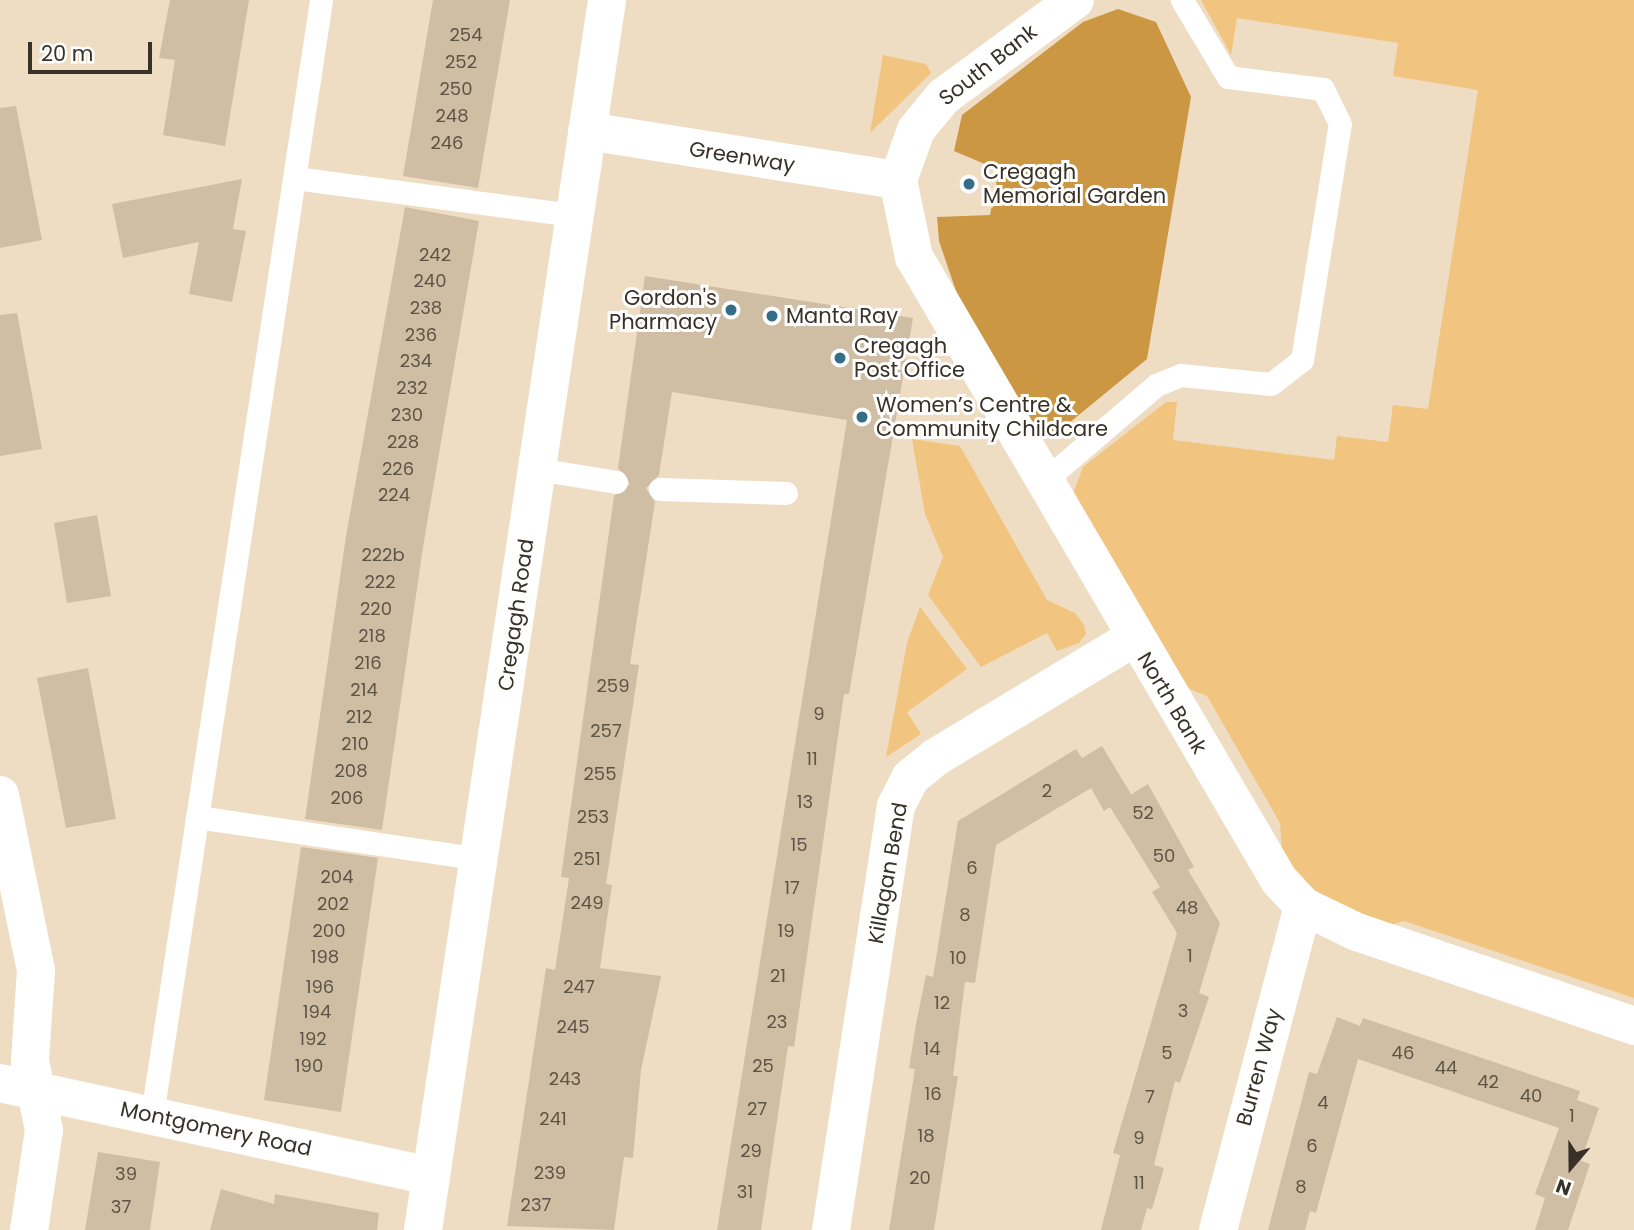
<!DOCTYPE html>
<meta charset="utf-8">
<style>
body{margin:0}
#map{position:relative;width:1634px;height:1230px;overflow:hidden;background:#efddc3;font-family:Poppins,sans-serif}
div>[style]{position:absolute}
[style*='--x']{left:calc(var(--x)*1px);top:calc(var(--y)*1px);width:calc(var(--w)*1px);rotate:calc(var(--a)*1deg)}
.green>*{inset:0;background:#f1c47f}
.forest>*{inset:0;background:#cb9742}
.building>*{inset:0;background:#cfbea4}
.service>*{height:23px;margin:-11.5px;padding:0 11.5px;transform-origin:11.5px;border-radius:11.5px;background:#fff}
.minor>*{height:38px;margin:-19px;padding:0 19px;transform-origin:19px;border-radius:19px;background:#fff}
.tertiary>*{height:38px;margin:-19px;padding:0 19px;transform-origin:19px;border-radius:19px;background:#fff}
.dots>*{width:19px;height:19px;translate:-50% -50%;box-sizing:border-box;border:4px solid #fff;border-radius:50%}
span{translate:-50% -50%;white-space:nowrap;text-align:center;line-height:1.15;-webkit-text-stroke:6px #fff;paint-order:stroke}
.number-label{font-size:18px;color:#5e5446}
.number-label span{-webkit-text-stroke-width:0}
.street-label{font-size:21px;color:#383127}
.poi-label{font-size:21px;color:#383127}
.left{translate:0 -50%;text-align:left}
.right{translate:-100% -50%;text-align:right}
.north{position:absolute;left:1536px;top:1132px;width:70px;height:70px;-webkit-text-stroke:5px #fff;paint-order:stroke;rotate:200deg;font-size:19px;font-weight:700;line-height:28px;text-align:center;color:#383127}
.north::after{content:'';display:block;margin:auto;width:24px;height:32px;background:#383127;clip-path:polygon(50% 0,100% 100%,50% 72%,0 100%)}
.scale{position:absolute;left:28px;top:42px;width:124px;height:32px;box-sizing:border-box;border:4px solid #383127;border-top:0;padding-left:9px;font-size:21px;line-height:24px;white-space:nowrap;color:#383127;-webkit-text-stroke:5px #fff;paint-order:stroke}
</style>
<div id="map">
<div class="green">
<div style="clip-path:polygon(1201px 0,1634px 0,1634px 998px,1404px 921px,1374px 930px,1325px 903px,1283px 861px,1280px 823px,1207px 696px,1175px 683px,1070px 502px,1083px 467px,1166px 402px,1177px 402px,1173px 440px,1334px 460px,1337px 436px,1388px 442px,1393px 405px,1428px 409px,1478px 90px,1393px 76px,1398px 43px,1237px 18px,1231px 55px)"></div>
<div style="clip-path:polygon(883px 55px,926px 64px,931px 73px,870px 133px)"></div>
<div style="clip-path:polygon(912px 439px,960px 446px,1047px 600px,1075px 613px,1084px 625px,1086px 634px,1079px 643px,1057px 651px,1047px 633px,981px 667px,928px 595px,943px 557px,925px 514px)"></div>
<div style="clip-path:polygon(920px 607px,967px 669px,907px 712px,921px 734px,886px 757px,907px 643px)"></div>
</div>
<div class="forest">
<div style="clip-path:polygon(1118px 9px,1156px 22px,1191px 97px,1147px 359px,1052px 437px,1028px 429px,956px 291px,939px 241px,937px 217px,990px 215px,999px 170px,954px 151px,962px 115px,1083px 22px)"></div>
</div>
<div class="building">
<div style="clip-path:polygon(170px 0,249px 0,225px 146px,163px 135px,175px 60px,159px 58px)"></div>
<div style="clip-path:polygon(433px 0,510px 0,478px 188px,403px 176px)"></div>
<div style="clip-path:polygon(16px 106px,42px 240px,0 248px,0 108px)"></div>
<div style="clip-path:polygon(242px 179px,233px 229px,246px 231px,232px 302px,189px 294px,199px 242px,123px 258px,112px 204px)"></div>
<div style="clip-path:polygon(405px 207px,479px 221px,423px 547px,382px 830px,305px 819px,346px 536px)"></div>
<div style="clip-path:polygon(645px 276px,913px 318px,849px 694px,844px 694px,794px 1047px,788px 1046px,761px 1230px,717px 1230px,847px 420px,672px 392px,659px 475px,646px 488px,655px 502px,630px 664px,639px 665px,606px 884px,612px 885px,600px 968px,661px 976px,641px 1070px,633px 1158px,624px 1157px,614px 1230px,507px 1226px,546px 968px,555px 970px,569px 878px,561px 877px,614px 496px,630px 484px,618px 468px)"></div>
<div style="clip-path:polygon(17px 313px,42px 449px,0 456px,0 315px)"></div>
<div style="clip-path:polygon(97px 515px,111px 596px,67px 603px,54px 523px)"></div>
<div style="clip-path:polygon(88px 668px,116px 819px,66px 828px,37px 678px)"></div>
<div style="clip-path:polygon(1102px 746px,1131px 794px,1117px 803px,1148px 784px,1194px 867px,1188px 870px,1220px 923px,1199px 993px,1209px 997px,1180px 1083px,1175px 1081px,1154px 1165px,1164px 1168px,1152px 1209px,1147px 1208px,1141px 1230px,1101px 1230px,1120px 1155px,1113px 1153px,1177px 933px,1152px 892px,1160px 887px,1110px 807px,1104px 811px,1091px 788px,996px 845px,975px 983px,965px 982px,953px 1076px,958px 1076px,934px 1230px,889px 1230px,915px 1069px,909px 1068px,916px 1024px,926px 975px,933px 977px,958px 821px,1076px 749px,1082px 758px)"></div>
<div style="clip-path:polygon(301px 847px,378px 858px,341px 1112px,264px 1100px)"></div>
<div style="clip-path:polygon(1337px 1017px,1360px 1026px,1363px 1018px,1580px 1091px,1577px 1100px,1599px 1108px,1581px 1161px,1590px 1164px,1568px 1230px,1535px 1230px,1545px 1198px,1535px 1194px,1559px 1128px,1358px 1059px,1316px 1213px,1310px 1211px,1305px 1230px,1268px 1230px,1309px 1072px,1317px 1074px)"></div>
<div style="clip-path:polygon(98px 1152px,160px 1162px,150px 1230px,85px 1230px)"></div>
<div style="clip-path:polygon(221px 1189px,274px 1204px,275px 1194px,379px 1213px,377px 1230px,210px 1230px)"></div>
</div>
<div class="service">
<div style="--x:295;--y:178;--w:281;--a:7.6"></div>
<div style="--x:537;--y:469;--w:80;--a:9.3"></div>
<div style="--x:1044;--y:481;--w:148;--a:-40.6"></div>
<div style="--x:1156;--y:385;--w:27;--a:-22"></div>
<div style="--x:1181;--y:375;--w:90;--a:5.7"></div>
<div style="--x:1271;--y:384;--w:39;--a:-38"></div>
<div style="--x:1302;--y:360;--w:239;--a:-80.9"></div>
<div style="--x:1340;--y:124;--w:39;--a:-116"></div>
<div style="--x:1323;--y:89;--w:96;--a:-172.8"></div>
<div style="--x:1228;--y:77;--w:90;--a:-120.9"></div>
<div style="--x:660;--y:489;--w:126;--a:1.8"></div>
<div style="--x:197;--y:817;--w:286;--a:8.4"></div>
<div style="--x:152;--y:1115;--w:1128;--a:-81.38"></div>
</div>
<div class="minor">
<div style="--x:1075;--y:0;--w:164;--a:143.7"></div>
<div style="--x:943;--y:97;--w:43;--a:129.3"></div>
<div style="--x:916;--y:130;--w:53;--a:109.8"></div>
<div style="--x:898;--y:180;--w:79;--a:78.3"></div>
<div style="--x:914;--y:257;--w:722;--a:59.64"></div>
<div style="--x:1279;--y:880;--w:35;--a:47"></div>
<div style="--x:1303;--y:906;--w:60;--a:25.7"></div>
<div style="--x:1357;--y:932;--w:293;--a:18.7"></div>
<div style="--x:587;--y:131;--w:315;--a:9"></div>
<div style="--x:0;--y:795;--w:179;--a:78.4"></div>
<div style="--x:36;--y:970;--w:91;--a:93.8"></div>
<div style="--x:30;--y:1061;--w:70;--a:78.5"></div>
<div style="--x:44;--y:1130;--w:101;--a:98.5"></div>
<div style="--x:831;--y:1230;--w:429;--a:-81.3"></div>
<div style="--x:896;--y:806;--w:31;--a:-63"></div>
<div style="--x:910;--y:778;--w:33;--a:-39"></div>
<div style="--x:936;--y:757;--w:230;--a:-31.1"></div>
<div style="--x:1218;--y:1230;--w:335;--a:-75.3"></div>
</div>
<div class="tertiary">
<div style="--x:0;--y:1083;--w:441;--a:12.2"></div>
<div style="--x:423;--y:1230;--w:1244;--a:-81.49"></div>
</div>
<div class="dots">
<div style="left:969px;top:184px;background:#336e86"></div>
<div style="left:731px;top:310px;background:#336e86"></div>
<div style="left:772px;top:316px;background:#336e86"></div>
<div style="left:840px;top:358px;background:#336e86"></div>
<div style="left:862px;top:417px;background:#336e86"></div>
</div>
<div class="number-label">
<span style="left:466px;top:35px">254</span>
<span style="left:461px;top:62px">252</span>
<span style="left:456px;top:89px">250</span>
<span style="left:452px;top:116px">248</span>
<span style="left:447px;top:143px">246</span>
<span style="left:435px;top:255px">242</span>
<span style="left:430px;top:281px">240</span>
<span style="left:426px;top:308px">238</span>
<span style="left:421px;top:335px">236</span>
<span style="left:416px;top:361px">234</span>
<span style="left:412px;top:388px">232</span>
<span style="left:407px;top:415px">230</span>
<span style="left:403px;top:442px">228</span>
<span style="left:398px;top:469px">226</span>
<span style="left:394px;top:495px">224</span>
<span style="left:383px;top:555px">222b</span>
<span style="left:380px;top:582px">222</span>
<span style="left:376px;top:609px">220</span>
<span style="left:372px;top:636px">218</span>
<span style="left:368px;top:663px">216</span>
<span style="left:613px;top:686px">259</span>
<span style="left:364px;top:690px">214</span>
<span style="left:819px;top:714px">9</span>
<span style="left:359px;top:717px">212</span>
<span style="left:606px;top:731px">257</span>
<span style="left:355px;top:744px">210</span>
<span style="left:812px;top:759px">11</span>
<span style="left:351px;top:771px">208</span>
<span style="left:600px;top:774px">255</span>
<span style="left:1047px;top:791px">2</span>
<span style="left:347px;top:798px">206</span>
<span style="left:805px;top:802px">13</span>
<span style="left:1143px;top:813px">52</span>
<span style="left:593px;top:817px">253</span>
<span style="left:799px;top:845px">15</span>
<span style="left:1164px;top:856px">50</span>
<span style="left:587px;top:859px">251</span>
<span style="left:972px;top:868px">6</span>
<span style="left:337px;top:877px">204</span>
<span style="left:792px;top:888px">17</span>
<span style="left:587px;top:903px">249</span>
<span style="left:333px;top:904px">202</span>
<span style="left:1187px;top:908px">48</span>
<span style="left:965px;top:915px">8</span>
<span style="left:329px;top:931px">200</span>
<span style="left:786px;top:931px">19</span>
<span style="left:1190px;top:956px">1</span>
<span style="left:325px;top:957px">198</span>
<span style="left:958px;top:958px">10</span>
<span style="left:778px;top:976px">21</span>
<span style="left:320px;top:987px">196</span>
<span style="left:579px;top:987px">247</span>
<span style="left:942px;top:1003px">12</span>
<span style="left:1183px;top:1011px">3</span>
<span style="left:317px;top:1012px">194</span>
<span style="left:777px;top:1022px">23</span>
<span style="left:573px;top:1027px">245</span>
<span style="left:313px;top:1039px">192</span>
<span style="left:932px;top:1049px">14</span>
<span style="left:1167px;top:1053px">5</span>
<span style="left:1403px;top:1053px">46</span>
<span style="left:309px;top:1066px">190</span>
<span style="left:763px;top:1066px">25</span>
<span style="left:1446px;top:1068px">44</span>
<span style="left:565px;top:1079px">243</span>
<span style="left:1488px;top:1082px">42</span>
<span style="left:933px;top:1094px">16</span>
<span style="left:1531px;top:1096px">40</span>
<span style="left:1150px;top:1097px">7</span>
<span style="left:1323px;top:1103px">4</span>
<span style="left:757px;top:1109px">27</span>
<span style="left:1572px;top:1116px">1</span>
<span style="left:553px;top:1119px">241</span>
<span style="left:926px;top:1136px">18</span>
<span style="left:1139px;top:1138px">9</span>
<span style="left:1312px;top:1146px">6</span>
<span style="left:751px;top:1151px">29</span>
<span style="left:550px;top:1173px">239</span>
<span style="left:126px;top:1174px">39</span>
<span style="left:920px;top:1178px">20</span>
<span style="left:1139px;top:1183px">11</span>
<span style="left:1301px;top:1187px">8</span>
<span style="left:745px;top:1192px">31</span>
<span style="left:536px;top:1205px">237</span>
<span style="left:121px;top:1207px">37</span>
</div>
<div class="street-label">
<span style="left:988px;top:65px;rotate:-38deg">South Bank</span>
<span style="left:742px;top:157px;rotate:9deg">Greenway</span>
<span style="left:516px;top:615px;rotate:-82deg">Cregagh Road</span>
<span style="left:1172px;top:703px;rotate:59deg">North Bank</span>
<span style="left:888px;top:873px;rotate:-80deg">Killagan Bend</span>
<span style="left:1259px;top:1067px;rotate:-75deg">Burren Way</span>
<span style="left:216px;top:1129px;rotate:12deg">Montgomery Road</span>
</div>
<div class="poi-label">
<span class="left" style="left:983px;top:184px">Cregagh<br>Memorial Garden</span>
<span class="right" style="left:717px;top:310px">Gordon's<br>Pharmacy</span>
<span class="left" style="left:786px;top:316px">Manta Ray</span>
<span class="left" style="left:854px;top:358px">Cregagh<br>Post Office</span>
<span class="left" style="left:876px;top:417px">Women’s Centre &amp;<br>Community Childcare</span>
</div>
<div class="north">N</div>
<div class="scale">20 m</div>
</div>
